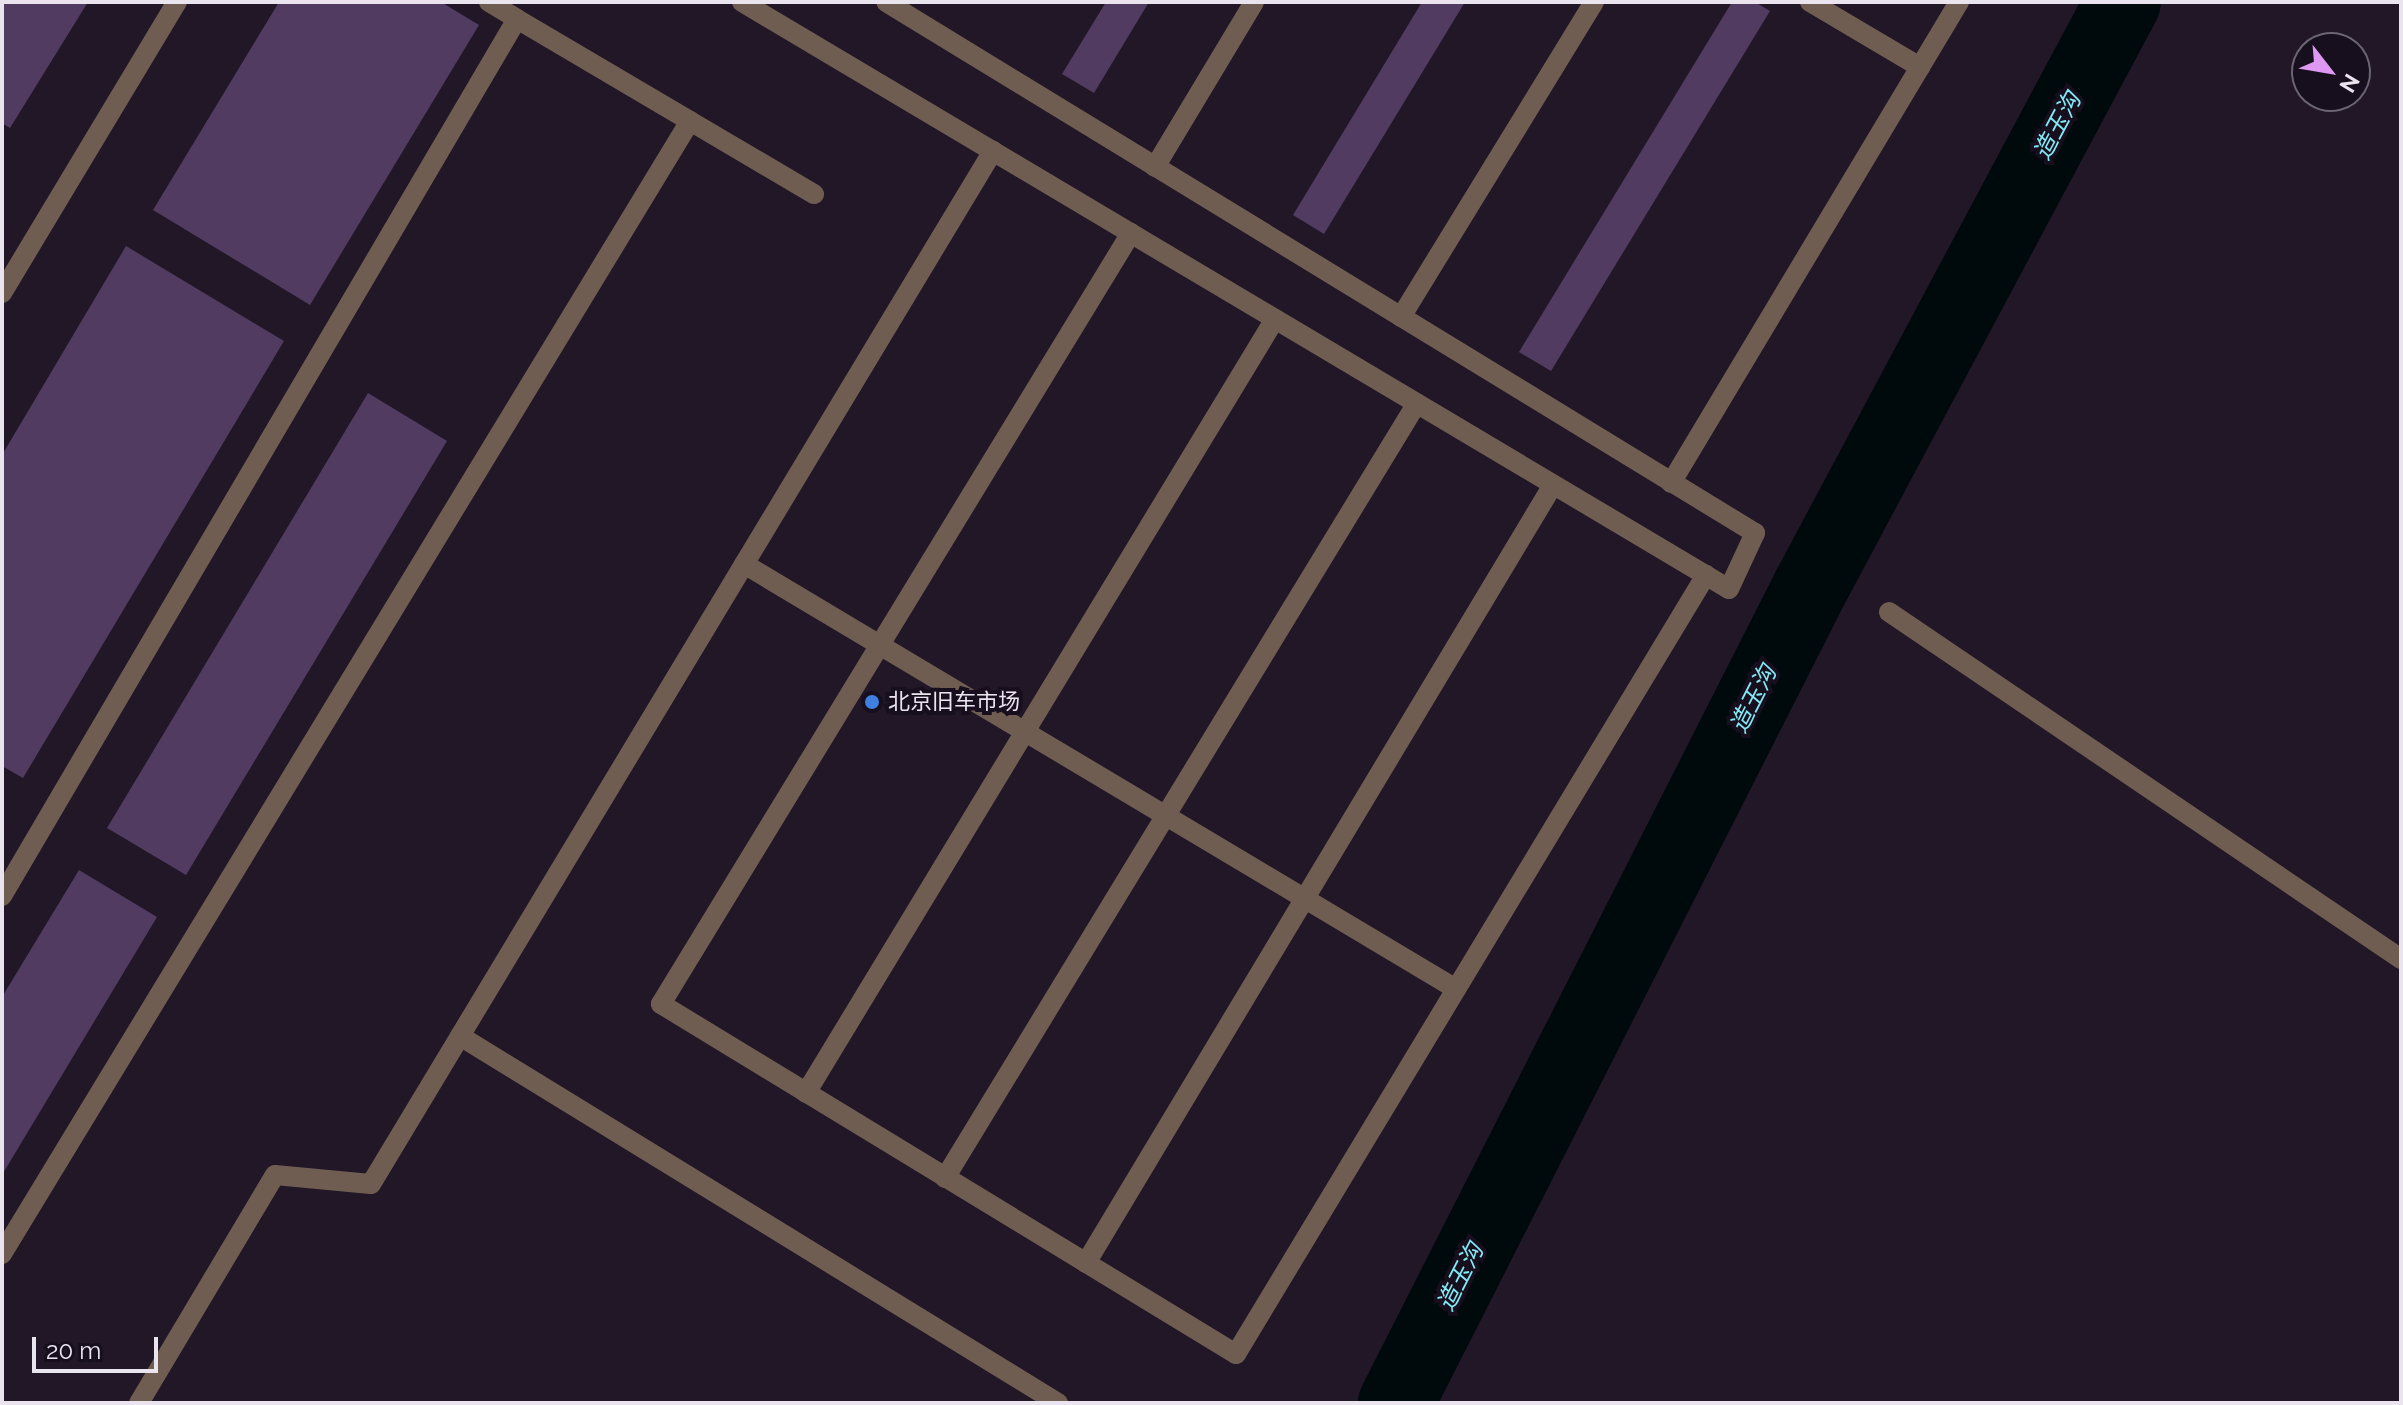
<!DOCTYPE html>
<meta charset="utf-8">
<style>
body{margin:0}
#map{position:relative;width:2403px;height:1405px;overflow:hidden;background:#211727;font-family:Raleway,"Noto Sans SC",sans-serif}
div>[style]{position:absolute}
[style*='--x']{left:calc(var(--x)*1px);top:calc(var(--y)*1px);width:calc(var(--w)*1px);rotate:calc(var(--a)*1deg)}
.river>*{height:76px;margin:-38px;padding:0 38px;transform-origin:38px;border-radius:38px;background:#00090b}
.building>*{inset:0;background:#513b61}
.minor>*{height:20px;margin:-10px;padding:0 10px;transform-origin:10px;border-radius:10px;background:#705d51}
.dots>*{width:22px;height:22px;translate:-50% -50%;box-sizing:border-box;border:4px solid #170e1e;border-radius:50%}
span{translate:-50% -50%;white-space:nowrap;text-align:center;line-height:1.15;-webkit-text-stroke:8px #170e1e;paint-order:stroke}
.poi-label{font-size:22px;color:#eae4ef}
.left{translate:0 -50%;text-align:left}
.water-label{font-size:24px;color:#82ebf5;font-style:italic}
.frame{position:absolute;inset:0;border:4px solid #eae4ef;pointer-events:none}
.north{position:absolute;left:2291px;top:32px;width:80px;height:80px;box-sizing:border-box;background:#170e1e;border:2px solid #6b6472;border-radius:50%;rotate:121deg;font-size:22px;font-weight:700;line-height:32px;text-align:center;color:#eae4ef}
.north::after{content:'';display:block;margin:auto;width:28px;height:36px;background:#de98f2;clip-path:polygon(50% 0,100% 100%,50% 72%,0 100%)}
.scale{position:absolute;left:32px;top:1337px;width:126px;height:36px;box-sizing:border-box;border:4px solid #eae4ef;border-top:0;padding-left:10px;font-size:24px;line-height:28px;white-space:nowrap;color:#eae4ef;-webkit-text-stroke:6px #170e1e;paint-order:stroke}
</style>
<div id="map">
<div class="river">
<div style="--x:1396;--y:1403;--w:914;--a:-63.07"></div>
<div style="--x:1810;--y:588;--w:664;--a:-61.89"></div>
</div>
<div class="building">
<div style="clip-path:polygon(2px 2px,88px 2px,10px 128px,2px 123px)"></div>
<div style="clip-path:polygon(279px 2px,441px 2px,479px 25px,310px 305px,153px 210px)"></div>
<div style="clip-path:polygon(1106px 2px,1149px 2px,1094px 93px,1062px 74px)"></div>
<div style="clip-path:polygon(1422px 2px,1465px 2px,1324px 234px,1293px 215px)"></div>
<div style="clip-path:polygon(1732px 2px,1755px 2px,1770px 11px,1551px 371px,1519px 352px)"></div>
<div style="clip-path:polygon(126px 246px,284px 341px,23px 778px,2px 766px,2px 455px)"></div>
<div style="clip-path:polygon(368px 393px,447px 441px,186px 875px,107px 828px)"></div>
<div style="clip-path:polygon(79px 870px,157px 917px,2px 1175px,2px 997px)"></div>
</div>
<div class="minor">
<div style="--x:489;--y:2;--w:33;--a:31"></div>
<div style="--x:742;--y:2;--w:1148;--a:30.74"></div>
<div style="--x:1729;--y:589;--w:62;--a:-65.1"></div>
<div style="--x:1755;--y:533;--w:1018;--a:-148.57"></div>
<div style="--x:1810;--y:2;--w:128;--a:30.6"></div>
<div style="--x:690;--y:121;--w:144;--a:30.5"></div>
<div style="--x:1155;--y:167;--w:192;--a:-59"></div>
<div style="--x:1131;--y:233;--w:903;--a:121.37"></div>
<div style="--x:661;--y:1004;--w:673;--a:31.33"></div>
<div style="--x:1236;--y:1354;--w:910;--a:-58.9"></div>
<div style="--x:2;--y:293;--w:340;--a:-59"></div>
<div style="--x:1401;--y:317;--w:369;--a:-58.5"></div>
<div style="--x:1671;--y:483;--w:561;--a:-59.09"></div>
<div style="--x:744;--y:564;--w:829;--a:30.83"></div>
<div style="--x:1889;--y:612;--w:619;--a:34.13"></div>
<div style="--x:2;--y:896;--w:1017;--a:-59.58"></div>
<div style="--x:517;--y:19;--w:201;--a:30.5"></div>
<div style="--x:690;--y:121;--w:1326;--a:121.27"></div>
<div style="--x:460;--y:1036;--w:702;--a:31.54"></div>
<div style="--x:806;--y:1093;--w:905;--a:-58.79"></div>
<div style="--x:945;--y:1178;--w:907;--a:-58.66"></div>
<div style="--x:1086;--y:1263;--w:907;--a:-59.03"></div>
<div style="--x:139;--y:1403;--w:265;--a:-59.2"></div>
<div style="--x:275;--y:1175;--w:96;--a:5.4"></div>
<div style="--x:371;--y:1184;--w:1206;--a:-58.95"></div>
</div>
<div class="dots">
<div style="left:872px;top:702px;background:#3f7fe0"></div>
</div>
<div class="poi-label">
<span class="left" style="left:888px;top:702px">北京旧车市场</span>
</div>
<div class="water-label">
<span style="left:2057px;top:126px;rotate:-62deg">造玉沟</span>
<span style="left:1753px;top:699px;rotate:-63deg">造玉沟</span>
<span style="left:1460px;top:1277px;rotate:-63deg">造玉沟</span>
</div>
<div class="frame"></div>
<div class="north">N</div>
<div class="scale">20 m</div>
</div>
